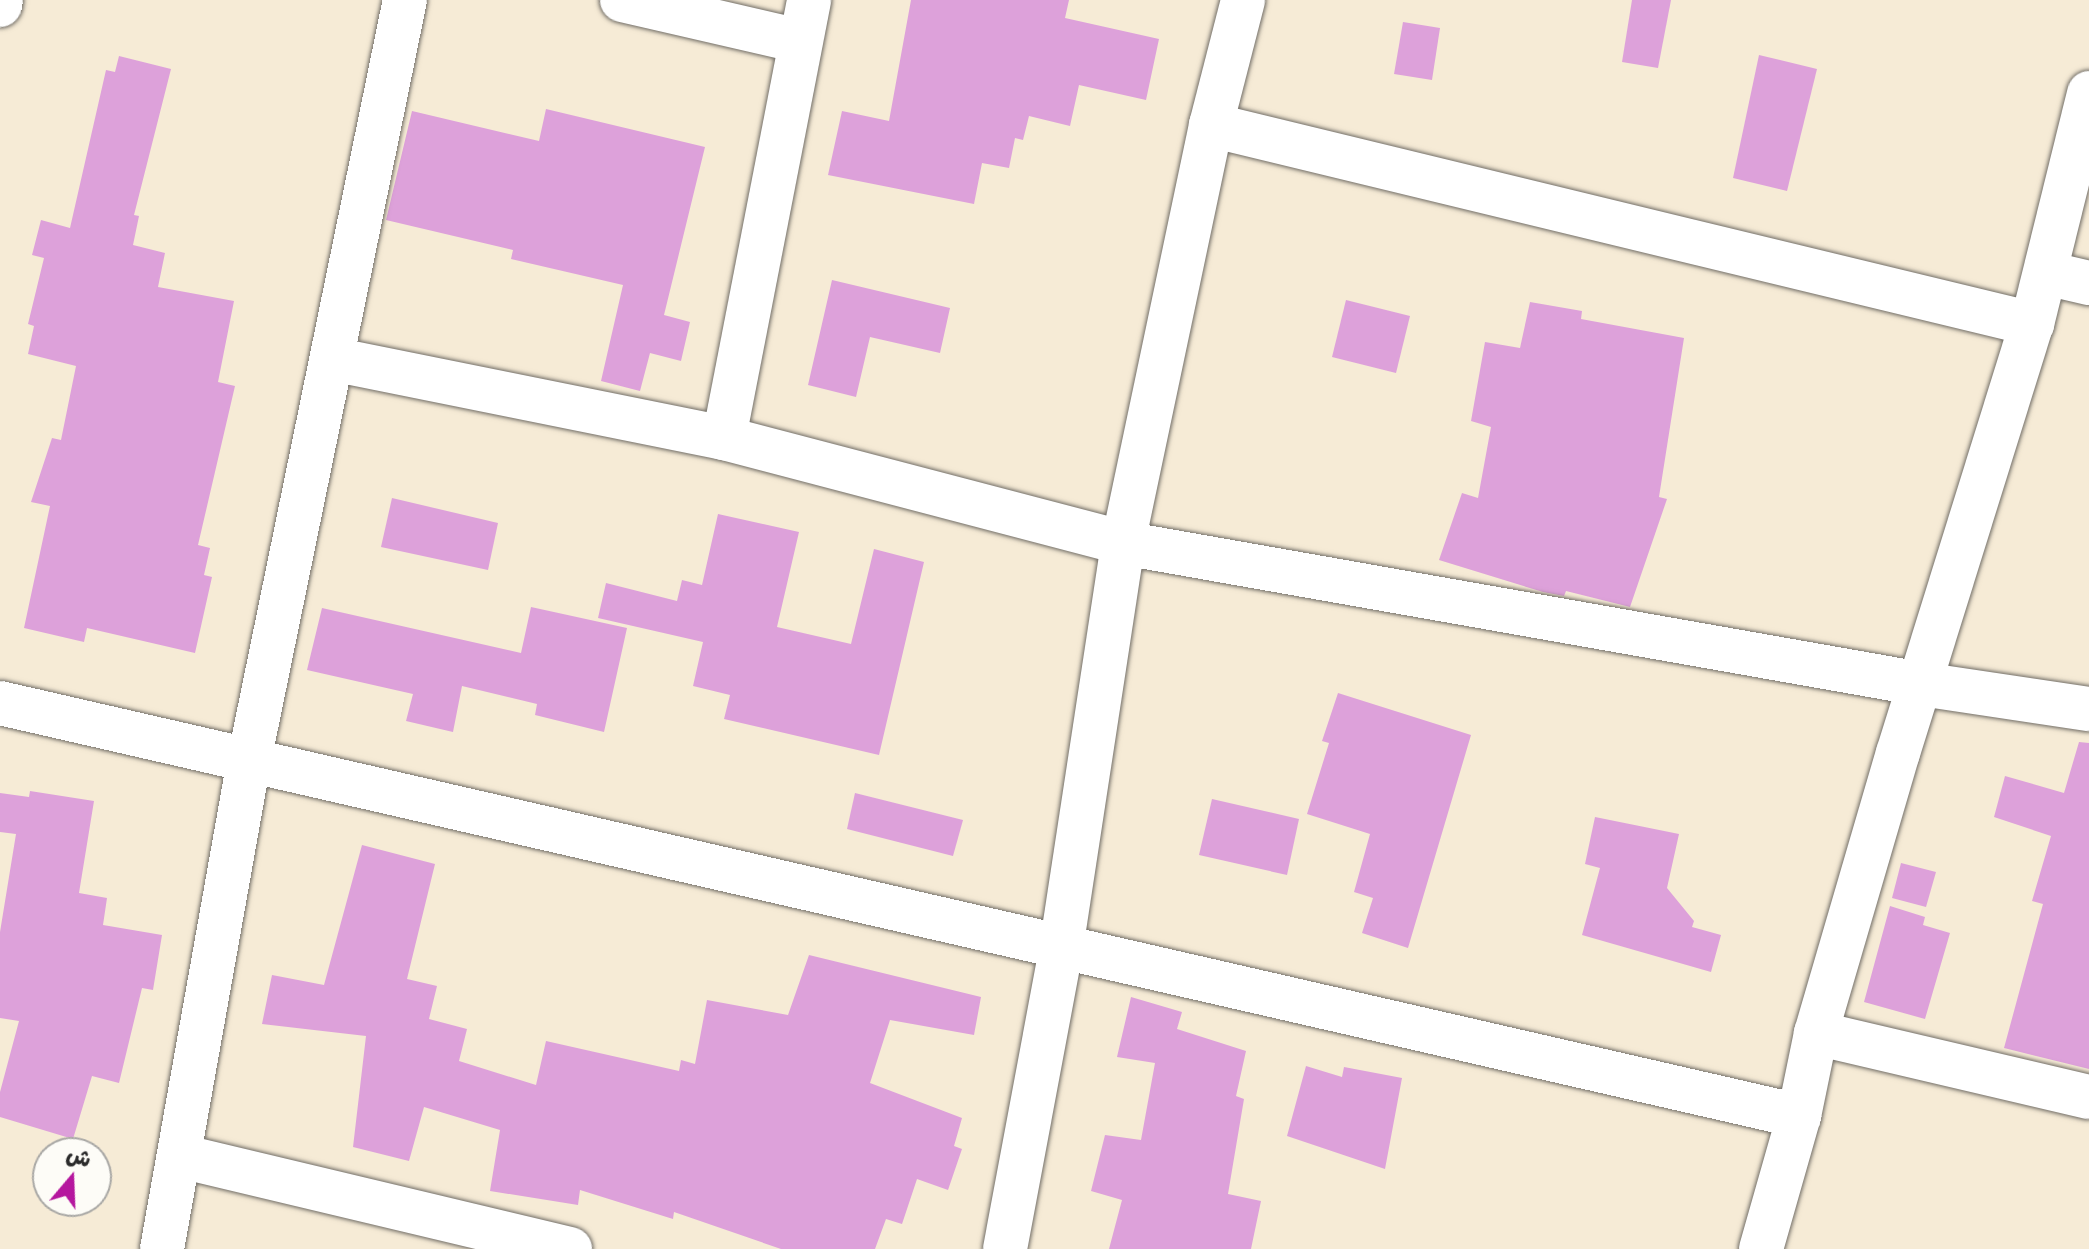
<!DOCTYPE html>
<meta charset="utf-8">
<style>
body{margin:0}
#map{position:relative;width:2089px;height:1249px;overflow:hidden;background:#f6ebd6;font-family:Mali,"Playpen Sans Arabic",sans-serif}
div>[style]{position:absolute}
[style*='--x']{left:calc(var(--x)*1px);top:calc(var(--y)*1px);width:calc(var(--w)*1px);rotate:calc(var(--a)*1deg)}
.building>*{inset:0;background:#dda1da}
.roads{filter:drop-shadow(0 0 2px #726e67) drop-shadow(0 0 2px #726e67)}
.minor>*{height:44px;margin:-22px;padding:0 22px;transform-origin:22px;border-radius:22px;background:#fff}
span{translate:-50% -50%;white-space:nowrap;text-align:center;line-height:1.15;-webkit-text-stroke:7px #fdfcf7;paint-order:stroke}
.north{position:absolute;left:32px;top:1137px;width:80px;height:80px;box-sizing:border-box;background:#fdfcf7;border:2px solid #a9a8a5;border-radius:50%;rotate:19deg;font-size:22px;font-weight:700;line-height:32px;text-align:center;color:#2b2b2b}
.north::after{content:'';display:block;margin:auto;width:28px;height:36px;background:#b5179e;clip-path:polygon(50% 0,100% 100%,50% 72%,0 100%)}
</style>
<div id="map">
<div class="building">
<div style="clip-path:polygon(911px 0,1069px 0,1065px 18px,1159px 39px,1146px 100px,1079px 85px,1070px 126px,1029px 116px,1023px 140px,1015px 138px,1009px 168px,982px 163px,974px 204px,828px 175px,842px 111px,889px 121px)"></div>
<div style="clip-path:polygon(1632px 0,1671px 0,1658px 68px,1622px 62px)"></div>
<div style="clip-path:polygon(1403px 22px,1440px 28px,1432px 80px,1394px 74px)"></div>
<div style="clip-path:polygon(1759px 55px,1817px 69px,1787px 191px,1733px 178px)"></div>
<div style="clip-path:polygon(119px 56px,171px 69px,134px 215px,139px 216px,133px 245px,165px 253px,158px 287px,234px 301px,218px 382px,235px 386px,198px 545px,210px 548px,204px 575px,212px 577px,195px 653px,87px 628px,84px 642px,24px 628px,50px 506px,31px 502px,52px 438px,61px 440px,76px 366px,28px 354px,34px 326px,28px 324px,44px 258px,32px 255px,41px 220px,70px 228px,106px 70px,115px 72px)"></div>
<div style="clip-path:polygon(546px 109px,705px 147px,664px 315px,690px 322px,681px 361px,650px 353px,640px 391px,601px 381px,623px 285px,511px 259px,513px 250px,386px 220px,412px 111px,539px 141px)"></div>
<div style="clip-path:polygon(832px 280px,950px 308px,940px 353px,870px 337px,856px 397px,808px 385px)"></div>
<div style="clip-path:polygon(1346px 300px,1410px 316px,1396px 373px,1332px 357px)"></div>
<div style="clip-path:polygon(1530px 302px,1582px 311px,1581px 319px,1684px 338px,1659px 497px,1667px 499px,1630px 607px,1566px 591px,1564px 596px,1543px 592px,1439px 560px,1462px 493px,1478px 498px,1491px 427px,1471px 421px,1485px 342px,1520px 348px)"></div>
<div style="clip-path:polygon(392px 498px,498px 523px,488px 570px,381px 547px)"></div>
<div style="clip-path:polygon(718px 514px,799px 532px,777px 627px,851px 644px,874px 549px,924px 562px,879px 755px,724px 719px,730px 695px,693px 686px,703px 642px,598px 618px,606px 583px,677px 601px,682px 580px,702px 585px)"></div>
<div style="clip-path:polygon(531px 607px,627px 628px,604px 732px,535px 715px,537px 704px,462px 686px,453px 732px,406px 721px,413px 694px,307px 670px,322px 608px,521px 653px)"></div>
<div style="clip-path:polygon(1338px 693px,1471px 735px,1408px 948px,1362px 933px,1373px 898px,1354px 892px,1370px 834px,1307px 814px,1329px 743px,1322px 741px)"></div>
<div style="clip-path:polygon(2079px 742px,2089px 743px,2089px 1069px,2004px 1048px,2043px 904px,2032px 901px,2051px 836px,1994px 817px,2005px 776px,2064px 793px)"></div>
<div style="clip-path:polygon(30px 791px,94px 801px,79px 893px,107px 898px,103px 925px,162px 935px,153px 990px,142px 988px,119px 1083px,92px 1076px,73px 1139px,0 1117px,0 1092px,19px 1021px,0 1018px,0 932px,16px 834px,0 832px,0 793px,29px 797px)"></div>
<div style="clip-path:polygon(855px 793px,963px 820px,953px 856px,847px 829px)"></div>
<div style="clip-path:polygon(1212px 799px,1299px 819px,1287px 875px,1199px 855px)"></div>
<div style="clip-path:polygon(1595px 817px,1679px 834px,1667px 888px,1694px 921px,1692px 927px,1721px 935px,1711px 972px,1582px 935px,1600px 868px,1585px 864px)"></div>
<div style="clip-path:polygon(362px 845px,435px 864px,407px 979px,437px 986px,429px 1019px,467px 1029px,459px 1061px,536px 1085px,546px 1041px,679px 1071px,681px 1060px,695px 1064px,707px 1000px,788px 1015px,809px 955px,981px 997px,974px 1035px,890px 1020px,870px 1083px,962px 1118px,954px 1146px,962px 1149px,948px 1190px,917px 1179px,902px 1224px,886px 1219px,875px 1249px,781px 1249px,674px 1212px,673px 1219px,580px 1190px,578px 1205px,490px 1191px,500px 1130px,424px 1107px,409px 1161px,353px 1147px,366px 1036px,262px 1024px,272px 975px,324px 985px)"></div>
<div style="clip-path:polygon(1901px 863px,1936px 872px,1926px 907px,1892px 898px)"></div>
<div style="clip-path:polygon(1890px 906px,1925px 917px,1923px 925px,1950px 933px,1925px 1019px,1864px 1002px)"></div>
<div style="clip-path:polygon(1131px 997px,1182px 1012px,1177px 1029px,1246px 1051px,1236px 1096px,1244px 1099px,1228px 1194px,1261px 1201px,1251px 1249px,1109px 1249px,1122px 1200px,1091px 1191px,1105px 1135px,1141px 1140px,1155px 1063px,1117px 1057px)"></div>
<div style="clip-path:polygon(1306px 1066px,1342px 1077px,1344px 1067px,1402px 1078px,1385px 1169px,1287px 1136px)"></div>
</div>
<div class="roads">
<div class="minor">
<div style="--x:622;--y:0;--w:182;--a:13"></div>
<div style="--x:0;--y:5;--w:5;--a:-79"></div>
<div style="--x:1211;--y:125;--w:845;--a:13.62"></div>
<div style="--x:2046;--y:273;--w:44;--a:13.1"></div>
<div style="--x:332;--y:359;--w:400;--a:11.4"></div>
<div style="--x:724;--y:438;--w:413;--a:14.7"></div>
<div style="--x:1123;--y:543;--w:810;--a:10.02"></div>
<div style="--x:1921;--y:684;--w:170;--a:8.5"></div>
<div style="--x:724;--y:438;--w:446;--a:-79"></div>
<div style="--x:0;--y:703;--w:1846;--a:12.93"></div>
<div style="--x:1816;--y:1033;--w:280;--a:13.2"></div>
<div style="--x:180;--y:1156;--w:401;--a:13.4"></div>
<div style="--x:162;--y:1249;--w:496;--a:-79.9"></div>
<div style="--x:249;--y:761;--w:777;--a:-78.42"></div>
<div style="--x:1005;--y:1249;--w:305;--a:-79.4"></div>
<div style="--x:1061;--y:949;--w:411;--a:-81.3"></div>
<div style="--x:1123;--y:543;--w:427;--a:-78.1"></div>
<div style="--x:1211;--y:125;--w:129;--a:-75.6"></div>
<div style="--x:1761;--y:1249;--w:138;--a:-74.1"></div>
<div style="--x:1799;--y:1116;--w:85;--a:-78.4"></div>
<div style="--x:1816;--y:1033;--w:292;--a:-73.7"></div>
<div style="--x:1898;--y:753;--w:449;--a:-72.7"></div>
<div style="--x:2032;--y:324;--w:238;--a:-76.1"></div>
</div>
</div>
<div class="north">ش</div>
</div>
